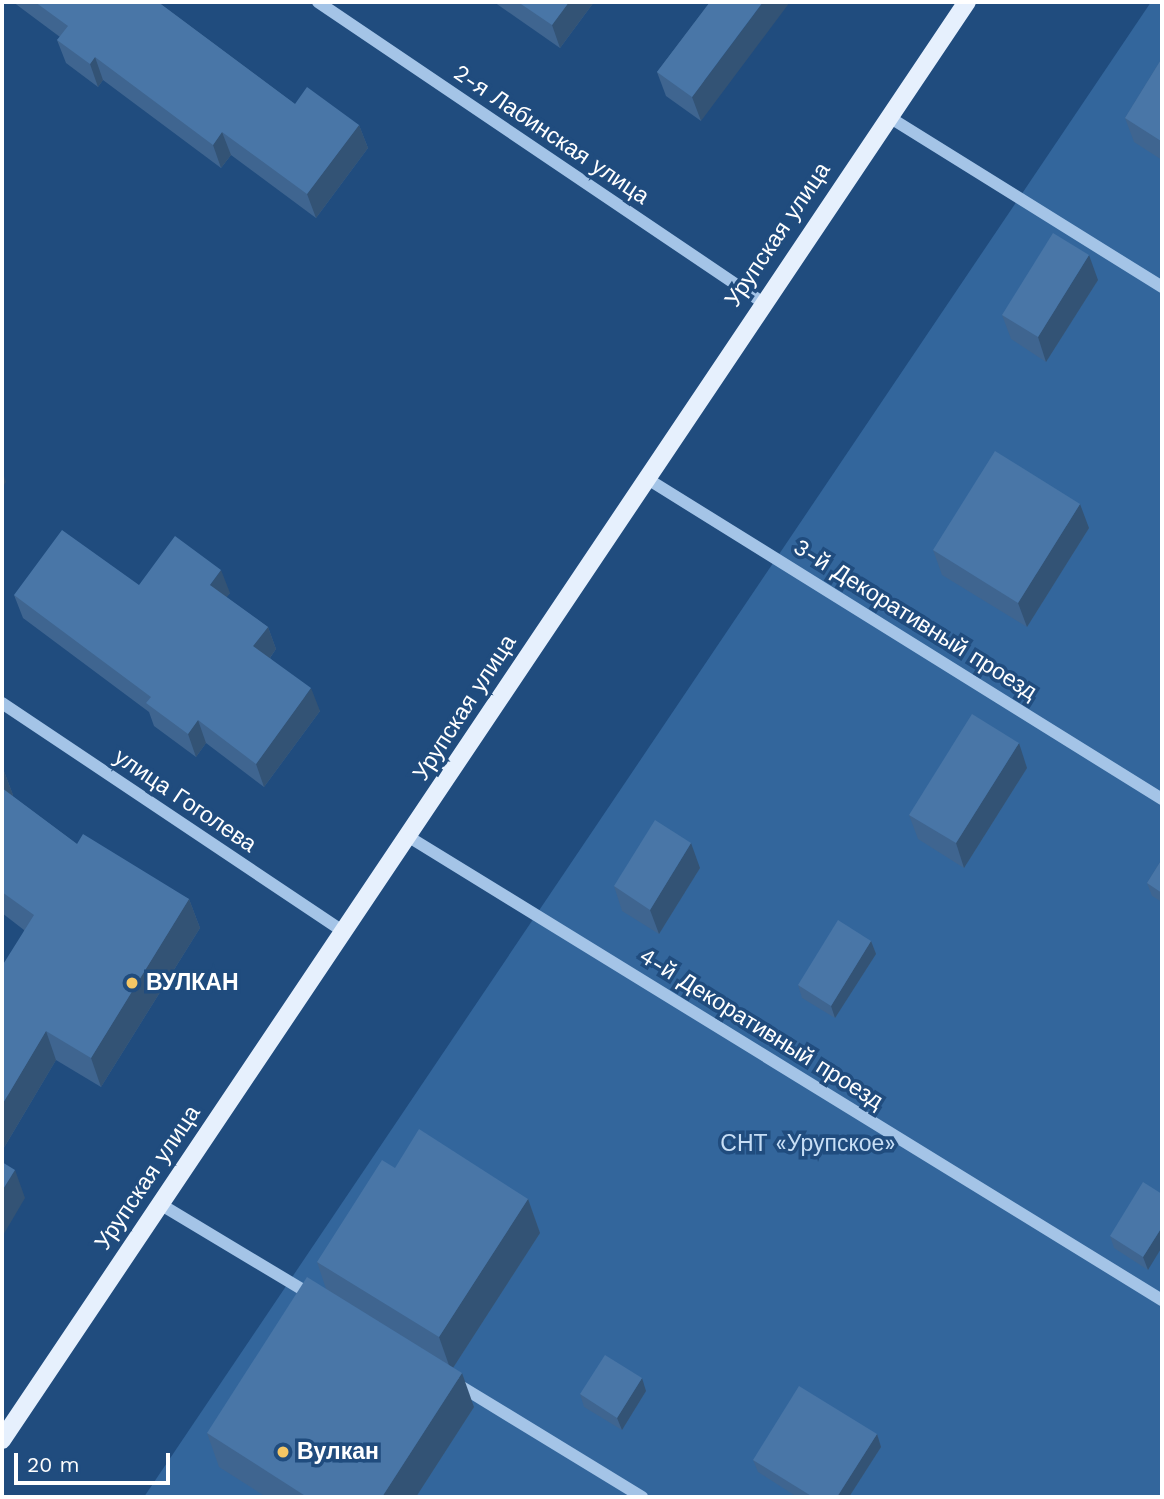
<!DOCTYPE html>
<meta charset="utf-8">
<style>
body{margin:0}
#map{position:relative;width:1164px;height:1499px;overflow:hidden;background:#204c7e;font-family:"Work Sans",sans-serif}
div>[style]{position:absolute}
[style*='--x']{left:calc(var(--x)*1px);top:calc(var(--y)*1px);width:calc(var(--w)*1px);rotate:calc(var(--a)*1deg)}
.green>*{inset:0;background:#33669c}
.minor>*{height:12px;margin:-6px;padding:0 6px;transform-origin:6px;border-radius:6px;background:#a4c4e7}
.major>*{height:18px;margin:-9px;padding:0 9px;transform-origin:9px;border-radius:9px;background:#e6f0fd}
.wall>*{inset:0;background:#3f6590}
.shaded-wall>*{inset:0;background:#335375}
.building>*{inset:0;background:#4976a7}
.dots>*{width:19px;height:19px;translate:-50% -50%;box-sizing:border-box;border:4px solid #204c7e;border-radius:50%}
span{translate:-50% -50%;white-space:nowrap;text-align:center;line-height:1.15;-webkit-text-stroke:7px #204c7e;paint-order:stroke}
.street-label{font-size:23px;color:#fff}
.poi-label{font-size:23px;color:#fff;font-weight:700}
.left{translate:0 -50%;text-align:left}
.park-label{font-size:23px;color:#c7def5}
.frame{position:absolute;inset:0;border:4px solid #fff;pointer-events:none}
.scale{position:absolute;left:14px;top:1453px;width:156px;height:32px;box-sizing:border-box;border:4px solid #fff;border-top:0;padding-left:9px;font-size:21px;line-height:24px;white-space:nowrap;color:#fff;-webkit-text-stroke:5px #204c7e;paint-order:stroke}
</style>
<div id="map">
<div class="green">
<div style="clip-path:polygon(1151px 2px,1162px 2px,1162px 1497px,144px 1497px)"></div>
</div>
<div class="minor">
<div style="--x:318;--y:2;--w:536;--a:34.05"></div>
<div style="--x:889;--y:117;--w:322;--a:31.9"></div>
<div style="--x:646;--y:478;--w:608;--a:31.89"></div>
<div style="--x:2;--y:703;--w:413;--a:33.8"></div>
<div style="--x:409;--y:837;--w:884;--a:31.59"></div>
<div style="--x:160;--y:1204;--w:179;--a:31"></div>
<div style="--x:457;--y:1384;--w:217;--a:31.4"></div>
</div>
<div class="major">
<div style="--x:2;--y:1440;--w:1732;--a:-56.14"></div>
</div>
<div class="wall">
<div style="clip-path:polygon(13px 2px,158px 2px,295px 104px,359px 125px,368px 148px,316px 218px,231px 155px,221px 168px,103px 80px,98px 87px,66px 63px,57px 40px,60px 37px)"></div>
<div style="clip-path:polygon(494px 2px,594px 2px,560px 48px)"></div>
<div style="clip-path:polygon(710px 2px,701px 121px,666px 96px,657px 72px)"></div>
<div style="clip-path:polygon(1162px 58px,1162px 160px,1134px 142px,1125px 118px)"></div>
<div style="clip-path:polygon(1098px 280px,1046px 362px,1011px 339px,1002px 315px)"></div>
<div style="clip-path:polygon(1089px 528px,1027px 627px,942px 575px,933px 550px)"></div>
<div style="clip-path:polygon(139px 585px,230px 593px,226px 597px,268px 627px,276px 649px,270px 658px,320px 711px,264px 787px,206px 743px,196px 757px,154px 726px,149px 712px,23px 618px,14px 595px)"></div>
<div style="clip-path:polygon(2px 766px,13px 795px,12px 796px,77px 844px,189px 899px,200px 928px,101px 1087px,56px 1060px,2px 1151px,24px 930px,2px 913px)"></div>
<div style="clip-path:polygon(1027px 768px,964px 868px,918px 839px,909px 815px)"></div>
<div style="clip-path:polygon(1162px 859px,1162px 902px,1152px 896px,1147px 883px)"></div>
<div style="clip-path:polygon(700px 868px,659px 934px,622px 911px,614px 886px)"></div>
<div style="clip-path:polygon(871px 941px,876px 954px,835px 1018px,802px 998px,798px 985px)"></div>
<div style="clip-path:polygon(395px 1168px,528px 1199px,540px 1233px,453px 1368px,474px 1407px,416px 1497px,266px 1497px,219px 1467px,207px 1433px,326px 1289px,317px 1262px)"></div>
<div style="clip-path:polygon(1162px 1194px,1148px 1270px,1114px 1248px,1110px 1236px)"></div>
<div style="clip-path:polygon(646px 1391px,622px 1430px,584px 1407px,580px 1394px)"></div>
<div style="clip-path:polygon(877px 1434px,881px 1447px,849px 1497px,797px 1497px,758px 1472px,753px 1460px)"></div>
</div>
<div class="shaded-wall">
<div style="clip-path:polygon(569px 2px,594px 2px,560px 48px,552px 25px)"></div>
<div style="clip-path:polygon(763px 2px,790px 2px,701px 121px,692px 97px)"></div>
<div style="clip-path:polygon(95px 57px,103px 80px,98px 87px,90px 64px)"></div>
<div style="clip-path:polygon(359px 125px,368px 148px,316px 218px,307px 194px)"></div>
<div style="clip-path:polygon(222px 132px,231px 155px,221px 168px,213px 145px)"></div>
<div style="clip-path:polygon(1089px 255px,1098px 280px,1046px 362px,1038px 337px)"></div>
<div style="clip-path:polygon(2px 470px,6px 482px,2px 488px)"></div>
<div style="clip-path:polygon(1080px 504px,1089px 528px,1027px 627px,1018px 603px)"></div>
<div style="clip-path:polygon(221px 570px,230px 593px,218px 608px,210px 585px)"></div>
<div style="clip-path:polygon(268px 627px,276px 649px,262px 669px,253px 646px)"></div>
<div style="clip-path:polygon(311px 688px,320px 711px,264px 787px,256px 764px)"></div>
<div style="clip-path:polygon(198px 720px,206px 743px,196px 757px,188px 734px)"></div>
<div style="clip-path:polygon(1019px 743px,1027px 768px,964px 868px,956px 843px)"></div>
<div style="clip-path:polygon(2px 766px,13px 795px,2px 810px)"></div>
<div style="clip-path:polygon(691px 843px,700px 868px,659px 934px,650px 910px)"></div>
<div style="clip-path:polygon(189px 899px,200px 928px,101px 1087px,91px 1058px)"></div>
<div style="clip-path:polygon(871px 941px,876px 954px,835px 1018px,831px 1006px)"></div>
<div style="clip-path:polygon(46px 1031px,56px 1060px,2px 1151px,2px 1105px)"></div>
<div style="clip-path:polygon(15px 1170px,25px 1198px,2px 1237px,2px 1191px)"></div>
<div style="clip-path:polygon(528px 1199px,540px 1233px,451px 1371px,439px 1337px)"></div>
<div style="clip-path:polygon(1162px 1227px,1162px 1247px,1148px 1270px,1143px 1257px)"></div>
<div style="clip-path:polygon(462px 1373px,474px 1407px,416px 1497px,382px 1497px)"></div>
<div style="clip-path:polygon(642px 1378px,646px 1391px,622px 1430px,617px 1418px)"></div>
<div style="clip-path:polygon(877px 1434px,881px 1447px,849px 1497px,837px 1497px)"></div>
</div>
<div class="building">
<div style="clip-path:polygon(35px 2px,158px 2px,295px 104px,307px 87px,359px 125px,307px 194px,222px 132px,213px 145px,95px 57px,90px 64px,57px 40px,68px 26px)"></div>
<div style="clip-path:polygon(518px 2px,569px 2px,552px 25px)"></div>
<div style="clip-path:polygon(710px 2px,763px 2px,692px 97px,657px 72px)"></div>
<div style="clip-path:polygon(1162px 58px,1162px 139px,1161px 141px,1125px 118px)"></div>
<div style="clip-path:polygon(1053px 233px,1089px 255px,1038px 337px,1002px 315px)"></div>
<div style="clip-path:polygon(995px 451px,1080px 504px,1018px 603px,933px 550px)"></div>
<div style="clip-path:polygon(62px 530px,139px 585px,175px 536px,221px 570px,210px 585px,268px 627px,253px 646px,311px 688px,256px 764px,198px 720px,188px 734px,146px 703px,151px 697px,14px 595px)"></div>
<div style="clip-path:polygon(972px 714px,1019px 743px,956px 843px,909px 815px)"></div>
<div style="clip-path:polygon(2px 788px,77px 844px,83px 834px,189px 899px,91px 1058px,46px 1031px,2px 1105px,2px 966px,34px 915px,2px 892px)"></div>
<div style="clip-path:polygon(655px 820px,691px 843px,650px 910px,614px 886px)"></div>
<div style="clip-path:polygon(1162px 859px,1162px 893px,1147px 883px)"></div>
<div style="clip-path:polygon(838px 920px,871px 941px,831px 1006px,798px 985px)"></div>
<div style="clip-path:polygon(419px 1129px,528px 1199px,439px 1337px,317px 1262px,382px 1160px,395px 1168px)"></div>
<div style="clip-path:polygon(2px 1162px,15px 1170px,2px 1191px)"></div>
<div style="clip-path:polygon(1143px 1182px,1162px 1194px,1162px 1227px,1143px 1257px,1110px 1236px)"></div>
<div style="clip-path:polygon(307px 1277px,462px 1373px,382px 1497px,307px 1497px,207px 1433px)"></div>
<div style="clip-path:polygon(605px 1355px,642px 1378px,617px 1418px,580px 1394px)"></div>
<div style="clip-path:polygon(799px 1386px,877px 1434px,837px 1497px,813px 1497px,753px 1460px)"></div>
</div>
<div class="dots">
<div style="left:132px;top:983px;background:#f4c665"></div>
<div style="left:283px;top:1452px;background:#f4c665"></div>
</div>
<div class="street-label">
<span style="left:551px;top:135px;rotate:34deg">2-я Лабинская улица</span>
<span style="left:778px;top:235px;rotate:-56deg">Урупская улица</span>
<span style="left:915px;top:620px;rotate:32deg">3-й Декоративный проезд</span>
<span style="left:465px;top:708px;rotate:-57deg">Урупская улица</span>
<span style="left:185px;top:801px;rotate:34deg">улица Гоголева</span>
<span style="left:761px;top:1029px;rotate:32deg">4-й Декоративный проезд</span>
<span style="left:148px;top:1178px;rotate:-56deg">Урупская улица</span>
</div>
<div class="poi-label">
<span class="left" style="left:146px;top:983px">ВУЛКАН</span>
<span class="left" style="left:297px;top:1452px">Вулкан</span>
</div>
<div class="park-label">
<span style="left:808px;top:1144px">СНТ «Урупское»</span>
</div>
<div class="frame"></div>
<div class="scale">20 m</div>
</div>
